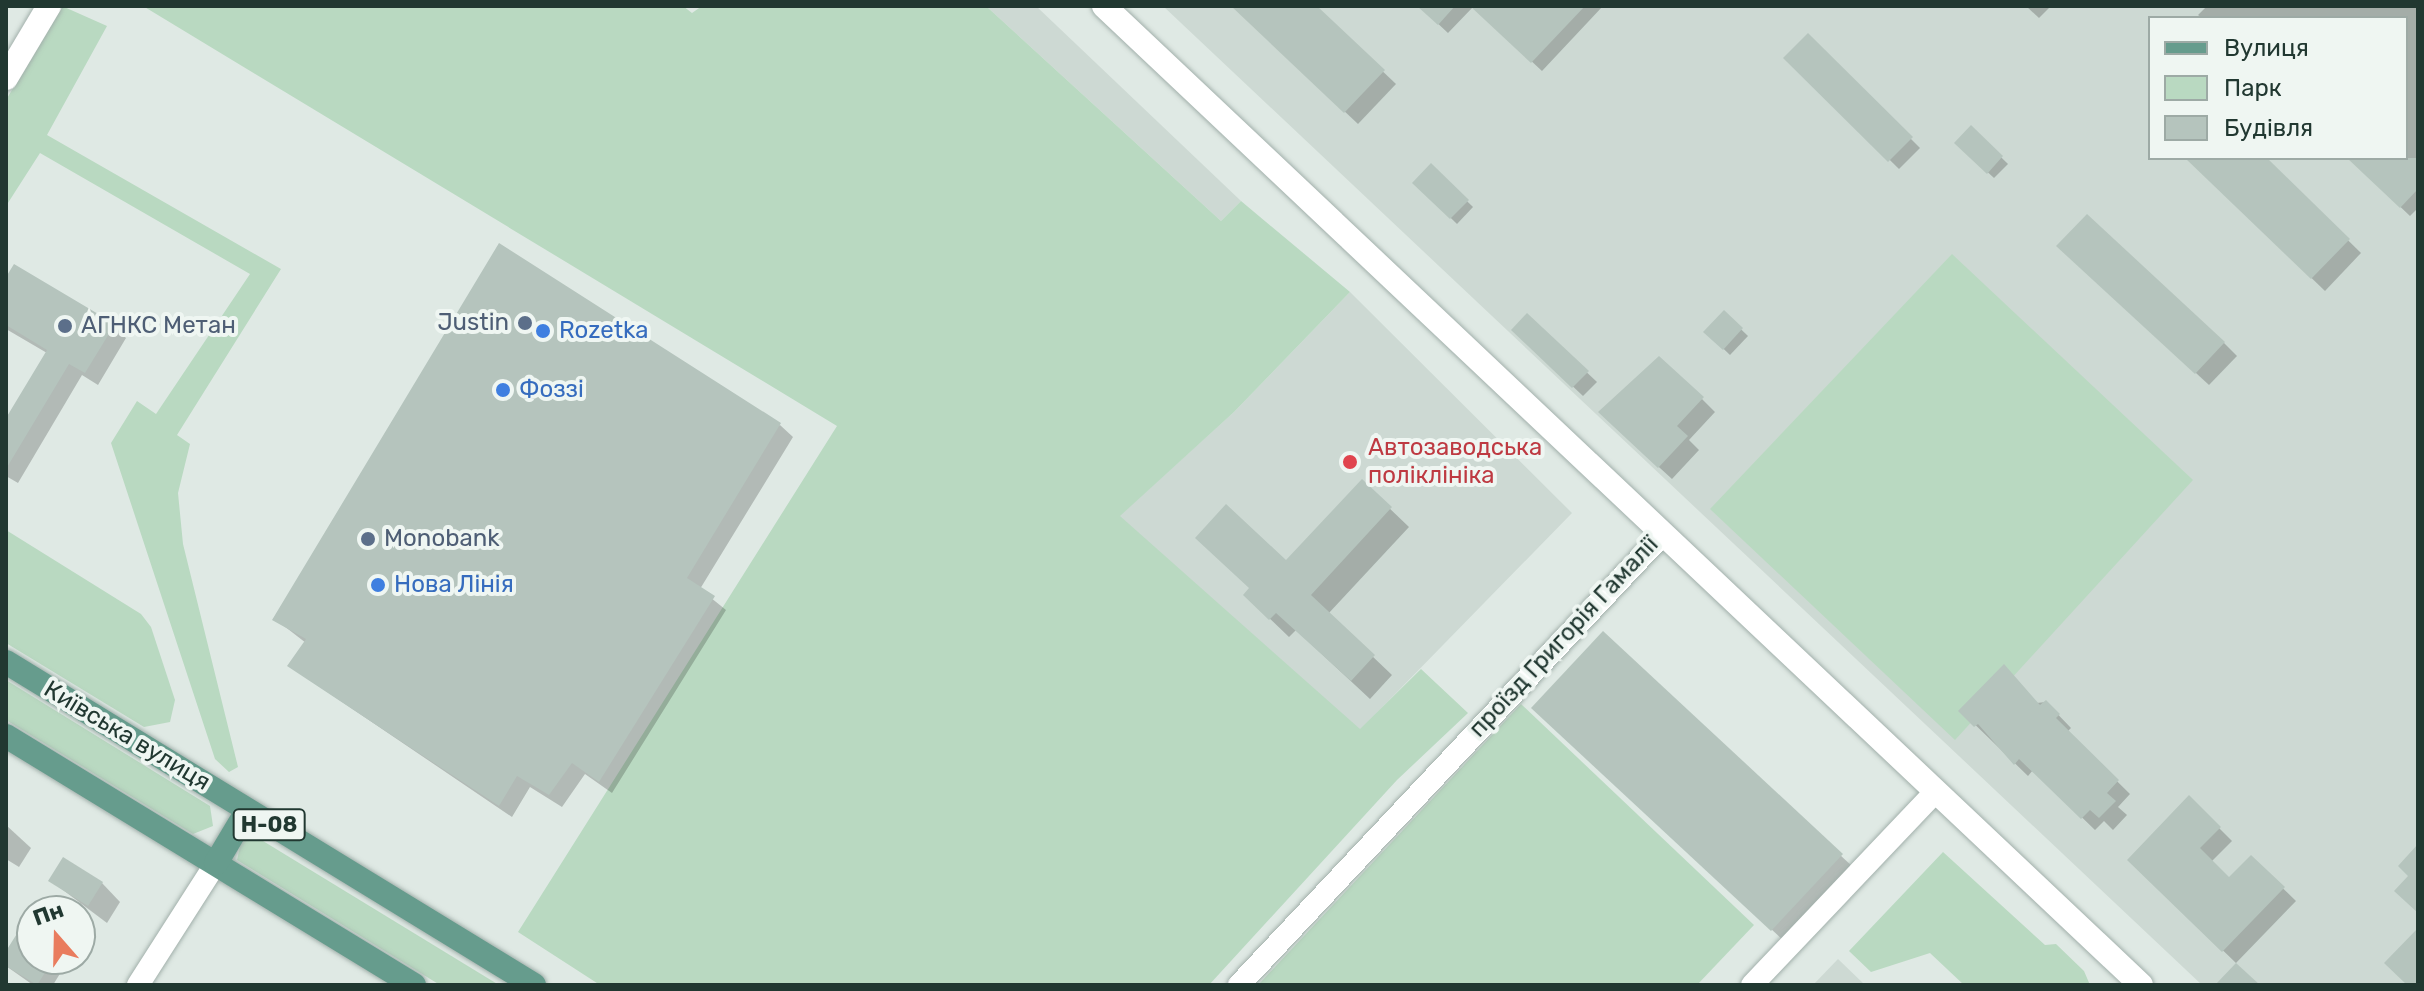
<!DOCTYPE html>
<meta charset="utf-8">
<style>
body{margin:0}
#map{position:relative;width:2424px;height:991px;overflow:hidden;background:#dfe9e4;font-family:Rubik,sans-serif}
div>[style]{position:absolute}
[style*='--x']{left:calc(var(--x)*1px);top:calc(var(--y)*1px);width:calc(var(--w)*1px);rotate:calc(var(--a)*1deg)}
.built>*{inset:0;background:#cdd9d3}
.green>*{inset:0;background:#b9d9c1}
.shadow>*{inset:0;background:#0003}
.building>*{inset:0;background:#b5c4bd}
.roads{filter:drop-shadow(0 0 2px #a2b0ab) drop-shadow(0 0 2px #a2b0ab)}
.street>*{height:22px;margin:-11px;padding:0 11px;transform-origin:11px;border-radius:11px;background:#fff}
.secondary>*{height:24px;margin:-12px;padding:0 12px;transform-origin:12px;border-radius:12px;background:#fff}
.primary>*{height:24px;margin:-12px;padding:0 12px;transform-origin:12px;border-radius:12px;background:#669c8d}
.dots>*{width:22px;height:22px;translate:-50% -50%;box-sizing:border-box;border:4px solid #eff6f2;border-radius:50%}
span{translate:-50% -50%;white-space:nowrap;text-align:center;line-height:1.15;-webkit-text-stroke:8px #eff6f2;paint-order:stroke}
.shield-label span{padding:2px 6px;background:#eff6f2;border:2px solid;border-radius:6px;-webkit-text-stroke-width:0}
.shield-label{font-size:22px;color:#213831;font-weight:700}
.service-label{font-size:24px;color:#4e5e75}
.right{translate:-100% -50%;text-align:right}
.left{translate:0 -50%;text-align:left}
.shop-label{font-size:24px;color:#366cbe}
.health-label{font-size:24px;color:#be3a42}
.street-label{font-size:24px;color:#213831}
.frame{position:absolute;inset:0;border:8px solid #213831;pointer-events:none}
.legend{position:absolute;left:2148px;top:16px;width:260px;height:144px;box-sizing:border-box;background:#eff6f2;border:2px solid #9daaa5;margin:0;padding:10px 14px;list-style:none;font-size:24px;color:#213831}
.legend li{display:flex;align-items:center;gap:16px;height:40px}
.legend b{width:40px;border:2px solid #9daaa5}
.north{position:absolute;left:16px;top:895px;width:80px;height:80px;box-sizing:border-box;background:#eff6f2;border:2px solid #9daaa5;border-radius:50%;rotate:340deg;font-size:22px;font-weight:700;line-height:32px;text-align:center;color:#213831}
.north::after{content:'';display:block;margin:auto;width:28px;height:36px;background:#e97c5e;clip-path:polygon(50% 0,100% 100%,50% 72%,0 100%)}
</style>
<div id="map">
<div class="built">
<div style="clip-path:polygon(986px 6px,1036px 6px,1241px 201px,1221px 221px)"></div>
<div style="clip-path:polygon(evenodd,1163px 6px,2418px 6px,2418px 985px,2202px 985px,1163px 6px,2150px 18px,2406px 18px,2406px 158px,2150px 158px,2150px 18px)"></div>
<div style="clip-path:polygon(1350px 292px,1572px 513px,1360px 730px,1119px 516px,1234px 412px)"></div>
<div style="clip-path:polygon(1838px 959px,1865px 985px,1813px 985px)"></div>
</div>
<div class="green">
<div style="clip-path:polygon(62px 6px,107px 26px,47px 135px,281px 269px,177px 435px,190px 444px,178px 493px,183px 544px,238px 767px,229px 772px,215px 759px,111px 443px,137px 401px,156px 414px,250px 274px,40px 153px,6px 206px,6px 100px)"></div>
<div style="clip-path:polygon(143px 6px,683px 6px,692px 13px,702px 6px,986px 6px,1221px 221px,1241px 201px,1350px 292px,1234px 412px,1120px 516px,1360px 729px,1421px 669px,1468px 713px,1397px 780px,1209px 985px,600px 985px,518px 932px,837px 426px)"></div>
<div style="clip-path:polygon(1952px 254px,2193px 480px,1955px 740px,1710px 509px)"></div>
<div style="clip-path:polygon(6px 530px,141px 614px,151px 627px,175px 700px,170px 722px,144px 727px,6px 643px)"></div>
<div style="clip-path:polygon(6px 680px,210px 806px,213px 826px,193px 834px,6px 720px)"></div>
<div style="clip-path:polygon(1521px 704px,1754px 925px,1697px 985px,1258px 985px)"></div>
<div style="clip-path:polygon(253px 835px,499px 985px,440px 985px,237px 860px,241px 842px)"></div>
<div style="clip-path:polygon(1943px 852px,2045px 945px,2056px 944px,2084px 971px,2090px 985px,1964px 985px,1930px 953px,1871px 972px,1849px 951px)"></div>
</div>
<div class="shadow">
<div style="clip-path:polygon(1233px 6px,1314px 6px,1396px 84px,1358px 124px)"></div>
<div style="clip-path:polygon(1419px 6px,1603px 6px,1542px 71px,1473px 7px,1448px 33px)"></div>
<div style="clip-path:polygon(2026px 6px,2051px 6px,2039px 18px)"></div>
<div style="clip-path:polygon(2207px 6px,2418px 6px,2418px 208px,2410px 216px,2349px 158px,2406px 158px,2406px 18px,2202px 18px,2198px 15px)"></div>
<div style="clip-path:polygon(1808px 36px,1920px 148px,1899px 169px,1786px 58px)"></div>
<div style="clip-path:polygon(1971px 128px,2008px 164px,1994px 178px,1956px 143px)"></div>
<div style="clip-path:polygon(2187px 158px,2264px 158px,2361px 253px,2325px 291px)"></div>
<div style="clip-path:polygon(1431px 166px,1473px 207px,1457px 224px,1415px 183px)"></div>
<div style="clip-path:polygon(2072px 259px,2224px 343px,2237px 356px,2209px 385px)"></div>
<div style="clip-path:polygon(6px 280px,113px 325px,126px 338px,98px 385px,82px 375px,18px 483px,6px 476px,6px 422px,47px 353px,6px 329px)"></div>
<div style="clip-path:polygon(1724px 313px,1748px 336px,1730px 355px,1706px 332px)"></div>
<div style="clip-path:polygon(1527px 316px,1597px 382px,1583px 396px,1513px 330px)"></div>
<div style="clip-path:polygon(1702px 399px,1715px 412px,1689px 440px,1699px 450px,1672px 479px,1613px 425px)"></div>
<div style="clip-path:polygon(780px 425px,793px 437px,700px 589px,726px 610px,612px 793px,585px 774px,562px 807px,530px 787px,512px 817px,289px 666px,306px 643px,275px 619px)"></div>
<div style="clip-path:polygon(1362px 482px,1409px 527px,1328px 614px,1392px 675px,1370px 699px,1296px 630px,1289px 637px,1264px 613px,1286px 562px)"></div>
<div style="clip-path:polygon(1603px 633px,1854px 868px,1785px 942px,1546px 720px)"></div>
<div style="clip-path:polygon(2046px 702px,2071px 728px,2067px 732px,2130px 794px,2118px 807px,2127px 815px,2113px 830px,2104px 821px,2095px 830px,2033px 770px,2028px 776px,1961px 711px)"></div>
<div style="clip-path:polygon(2189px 798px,2232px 841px,2211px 862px,2230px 880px,2251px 857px,2296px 901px,2236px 963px,2129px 860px)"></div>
<div style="clip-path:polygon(6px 825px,31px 848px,19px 867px,6px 859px)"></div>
<div style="clip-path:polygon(51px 881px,102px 883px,120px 902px,107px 923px)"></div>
<div style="clip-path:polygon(32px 913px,32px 959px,69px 959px,53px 985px,33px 985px,6px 966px,6px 954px)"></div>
</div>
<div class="building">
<div style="clip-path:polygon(1231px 6px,1317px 6px,1385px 70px,1344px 113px)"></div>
<div style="clip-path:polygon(1417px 6px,1455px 6px,1438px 25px)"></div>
<div style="clip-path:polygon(1470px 6px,1585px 6px,1531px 63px)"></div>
<div style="clip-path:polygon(1808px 33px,1913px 137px,1888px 162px,1783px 58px)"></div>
<div style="clip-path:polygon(1971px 125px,2003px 156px,1987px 174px,1954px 143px)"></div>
<div style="clip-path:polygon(2185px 158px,2267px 158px,2350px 239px,2311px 279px)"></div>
<div style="clip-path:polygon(2347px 158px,2418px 158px,2418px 189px,2400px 208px)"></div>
<div style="clip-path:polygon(1431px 163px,1469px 200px,1450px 219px,1412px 183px)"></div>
<div style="clip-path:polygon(2087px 214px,2225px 342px,2195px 374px,2056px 246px)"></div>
<div style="clip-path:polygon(499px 243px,781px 423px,687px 578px,715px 596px,599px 782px,572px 763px,549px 795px,517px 776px,499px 806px,287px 666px,306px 639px,272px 620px)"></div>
<div style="clip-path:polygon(14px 264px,115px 324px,85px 373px,69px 364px,6px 469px,6px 418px,47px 350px,6px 325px,6px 277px)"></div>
<div style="clip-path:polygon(1724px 310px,1743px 328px,1723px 350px,1703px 332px)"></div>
<div style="clip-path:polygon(1527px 313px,1589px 371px,1572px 388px,1511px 330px)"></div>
<div style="clip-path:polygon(1659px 356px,1704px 397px,1677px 426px,1688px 436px,1658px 468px,1598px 412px)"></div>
<div style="clip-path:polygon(1362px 479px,1392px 507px,1311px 595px,1375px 655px,1351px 681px,1276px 613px,1269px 620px,1243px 595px,1249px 588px,1195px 538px,1226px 504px,1286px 560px)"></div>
<div style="clip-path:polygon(1603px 631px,1843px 854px,1771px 931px,1531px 708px)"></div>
<div style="clip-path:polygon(2004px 664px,2040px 705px,2046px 700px,2060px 714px,2056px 718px,2119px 780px,2107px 793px,2116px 801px,2099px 818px,2090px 810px,2081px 819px,2019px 759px,2014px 765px,1978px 724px,1974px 727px,1958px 711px)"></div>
<div style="clip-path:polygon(2189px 795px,2221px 827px,2200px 848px,2229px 877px,2251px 855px,2285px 887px,2222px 952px,2127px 860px)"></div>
<div style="clip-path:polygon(2418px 844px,2418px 913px,2394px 891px,2408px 876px,2398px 866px)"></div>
<div style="clip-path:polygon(63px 857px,103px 882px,88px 906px,48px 881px)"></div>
<div style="clip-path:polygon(32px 910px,32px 959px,54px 959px,37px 985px,6px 966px,6px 951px)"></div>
<div style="clip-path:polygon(2418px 928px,2418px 985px,2407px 985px,2384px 963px)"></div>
<div style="clip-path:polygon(2236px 963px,2260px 985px,2215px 985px)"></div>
</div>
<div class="roads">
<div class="street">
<div style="--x:138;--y:985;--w:145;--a:-57.4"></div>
<div style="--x:1239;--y:985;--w:619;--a:-46.77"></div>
<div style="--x:1752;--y:985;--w:267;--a:-46.5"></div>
</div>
<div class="secondary">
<div style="--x:1104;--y:6;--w:1426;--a:43.35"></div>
<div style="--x:6;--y:78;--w:84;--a:-59.2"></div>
</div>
<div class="primary">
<div style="--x:6;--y:662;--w:619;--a:31.46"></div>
<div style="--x:6;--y:736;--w:478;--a:31.4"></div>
<div style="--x:216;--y:863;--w:61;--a:-59.2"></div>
</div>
</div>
<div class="dots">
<div style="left:525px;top:323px;background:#5c6f8a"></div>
<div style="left:65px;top:326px;background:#5c6f8a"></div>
<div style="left:543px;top:331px;background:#3f7fe0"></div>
<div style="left:503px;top:390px;background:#3f7fe0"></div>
<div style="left:1350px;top:462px;background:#e0444e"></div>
<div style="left:368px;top:539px;background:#5c6f8a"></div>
<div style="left:378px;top:585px;background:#3f7fe0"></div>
</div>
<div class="shield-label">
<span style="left:269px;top:825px">Н-08</span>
</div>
<div class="service-label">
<span class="right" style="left:509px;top:323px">Justin</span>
<span class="left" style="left:81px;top:326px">АГНКС Метан</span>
<span class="left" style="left:384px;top:539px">Monobank</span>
</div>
<div class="shop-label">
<span class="left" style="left:559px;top:331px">Rozetka</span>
<span class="left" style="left:519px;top:390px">Фоззі</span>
<span class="left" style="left:394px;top:585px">Нова Лінія</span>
</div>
<div class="health-label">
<span class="left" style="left:1368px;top:462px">Автозаводська<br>поліклініка</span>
</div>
<div class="street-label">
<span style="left:1564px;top:637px;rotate:-47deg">проїзд Григорія Гамалії</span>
<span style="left:127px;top:736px;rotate:31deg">Київська вулиця</span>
</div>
<div class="frame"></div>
<ul class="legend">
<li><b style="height:10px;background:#669c8d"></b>Вулиця</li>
<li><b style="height:22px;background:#b9d9c1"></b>Парк</li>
<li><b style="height:22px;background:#b5c4bd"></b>Будівля</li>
</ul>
<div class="north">Пн</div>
</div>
